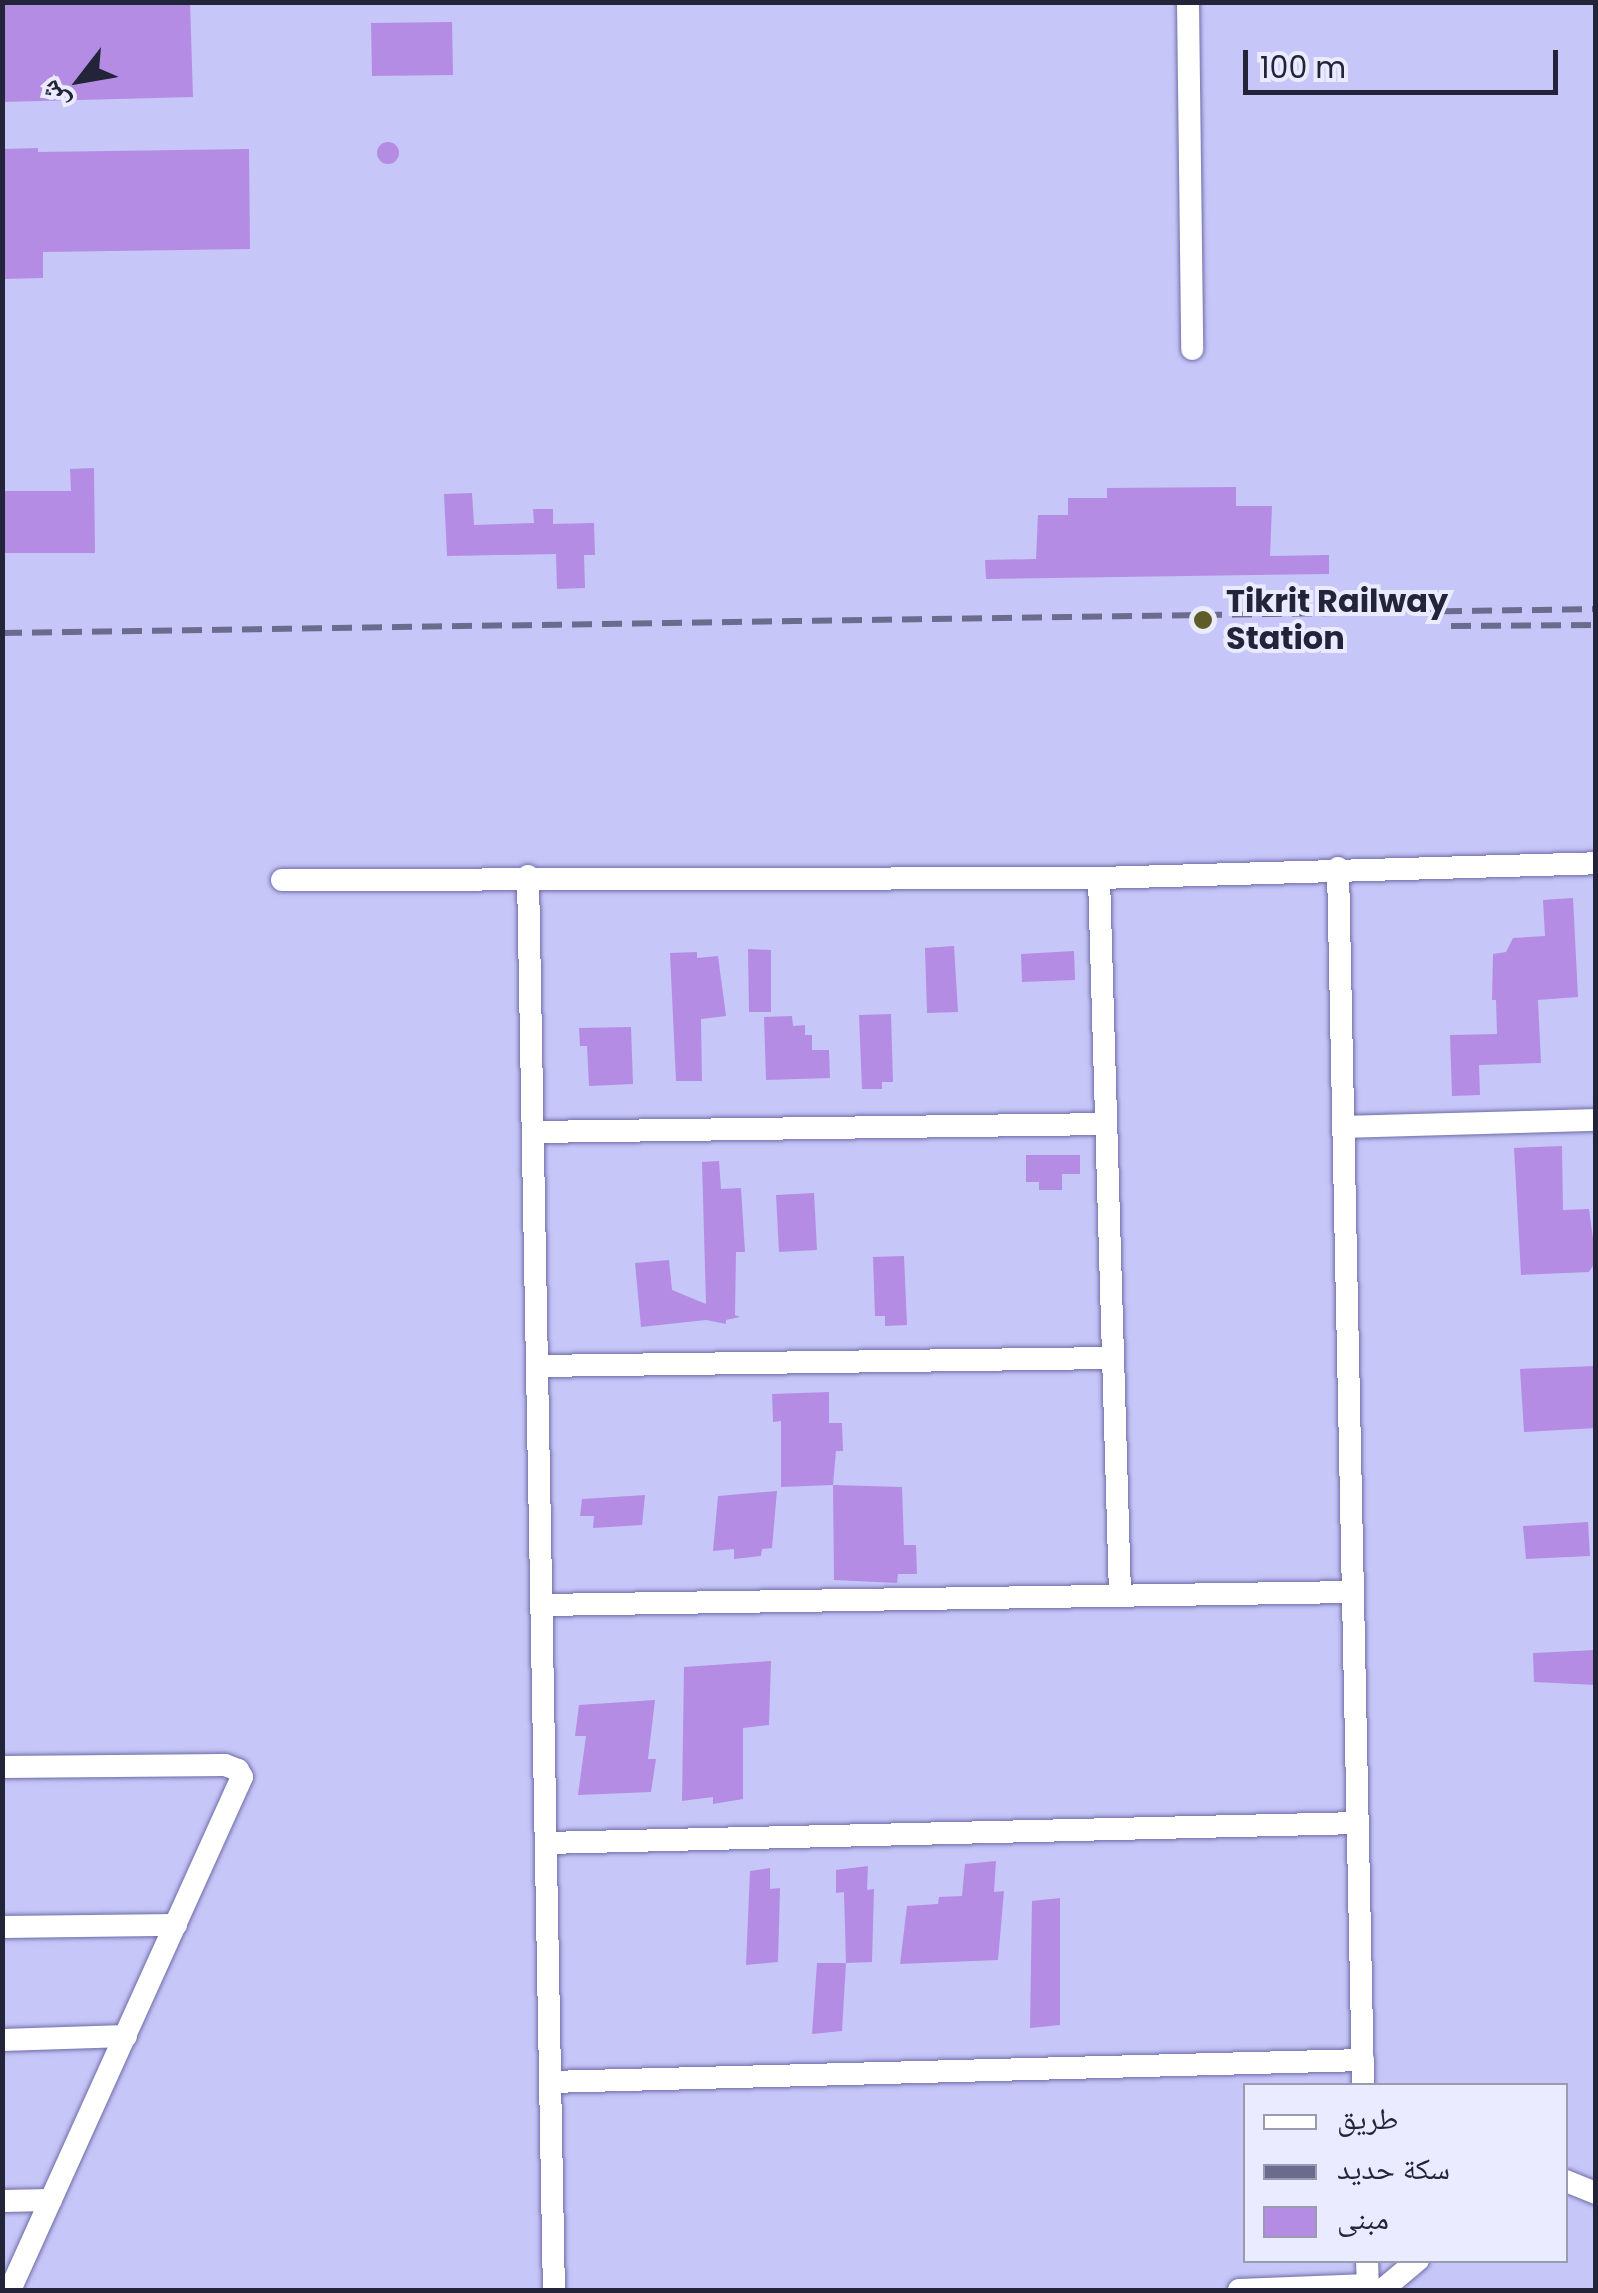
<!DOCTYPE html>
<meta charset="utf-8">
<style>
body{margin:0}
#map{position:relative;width:1598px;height:2293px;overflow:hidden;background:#c6c6f9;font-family:Poppins,"Noto Naskh Arabic",sans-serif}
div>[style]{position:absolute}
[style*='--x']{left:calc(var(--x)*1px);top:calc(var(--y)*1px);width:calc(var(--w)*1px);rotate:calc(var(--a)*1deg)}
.building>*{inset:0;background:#b58ce3}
.round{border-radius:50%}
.roads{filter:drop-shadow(0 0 2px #6e6ca5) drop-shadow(0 0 2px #6e6ca5)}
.minor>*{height:22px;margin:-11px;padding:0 11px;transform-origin:11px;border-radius:11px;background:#fff}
.rail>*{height:6px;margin-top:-3px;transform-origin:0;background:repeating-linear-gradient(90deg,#6b6b8e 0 20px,transparent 0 30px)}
.dots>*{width:28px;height:28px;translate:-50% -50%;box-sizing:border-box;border:5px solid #eaebfe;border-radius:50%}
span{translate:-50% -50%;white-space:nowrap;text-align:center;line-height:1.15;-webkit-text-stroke:8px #eaebfe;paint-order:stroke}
.poi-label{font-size:32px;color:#23233a;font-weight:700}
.left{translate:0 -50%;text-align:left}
.frame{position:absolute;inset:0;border:5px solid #23233a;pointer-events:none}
.legend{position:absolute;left:1243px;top:2083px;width:325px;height:180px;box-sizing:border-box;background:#eaebfe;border:2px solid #9a9bb0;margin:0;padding:12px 18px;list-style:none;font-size:30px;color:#23233a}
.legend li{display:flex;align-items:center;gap:20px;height:50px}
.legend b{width:50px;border:2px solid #9a9bb0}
.north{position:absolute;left:30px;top:30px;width:100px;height:100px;-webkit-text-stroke:8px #eaebfe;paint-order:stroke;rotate:239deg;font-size:28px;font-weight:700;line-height:40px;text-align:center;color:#23233a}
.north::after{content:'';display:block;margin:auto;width:35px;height:45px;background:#23233a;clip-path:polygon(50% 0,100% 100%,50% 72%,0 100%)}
.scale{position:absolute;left:1243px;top:50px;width:315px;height:45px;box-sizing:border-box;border:5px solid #23233a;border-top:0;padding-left:12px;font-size:30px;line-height:35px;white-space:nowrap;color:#23233a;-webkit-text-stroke:8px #eaebfe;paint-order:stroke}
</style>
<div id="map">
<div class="building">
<div style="clip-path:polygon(2px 2px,190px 2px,193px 97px,2px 102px)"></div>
<div style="clip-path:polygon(452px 22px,453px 75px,372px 76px,371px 23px)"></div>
<div class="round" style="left:377px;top:142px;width:22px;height:22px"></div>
<div style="clip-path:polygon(38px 148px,38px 152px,249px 149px,250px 249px,43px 252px,43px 278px,2px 279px,2px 149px)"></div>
<div style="clip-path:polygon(94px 468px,95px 553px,2px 553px,2px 491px,71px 491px,70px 469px)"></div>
<div style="clip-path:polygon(1236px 487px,1236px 506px,1272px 506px,1270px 556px,1329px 555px,1329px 574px,986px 579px,985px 560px,1036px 559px,1038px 515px,1068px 515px,1068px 498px,1107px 498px,1107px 488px)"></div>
<div style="clip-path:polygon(472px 493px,474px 525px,534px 523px,533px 509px,553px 509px,553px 524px,594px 523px,595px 555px,584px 555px,585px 588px,557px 589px,556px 554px,447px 556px,444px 494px)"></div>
<div style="clip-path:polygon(1573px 898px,1578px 997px,1538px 1000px,1541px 1063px,1479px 1065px,1480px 1095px,1452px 1096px,1450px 1035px,1497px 1034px,1496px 1000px,1492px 1000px,1493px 954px,1506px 952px,1513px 938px,1545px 936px,1543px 900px)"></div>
<div style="clip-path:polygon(954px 946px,958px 1012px,927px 1013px,925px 948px)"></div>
<div style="clip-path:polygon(748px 949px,771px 950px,771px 1012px,749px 1012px)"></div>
<div style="clip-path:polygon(1074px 951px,1075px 980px,1022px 982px,1021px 954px)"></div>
<div style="clip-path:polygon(697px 952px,697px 958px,718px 956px,726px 1016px,701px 1019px,702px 1081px,676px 1081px,670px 953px)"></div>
<div style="clip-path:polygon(891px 1014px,893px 1082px,882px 1082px,882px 1089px,862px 1089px,859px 1015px)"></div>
<div style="clip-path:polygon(792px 1016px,793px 1026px,805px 1025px,805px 1035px,812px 1035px,812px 1050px,829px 1050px,830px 1078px,766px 1080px,764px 1017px)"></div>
<div style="clip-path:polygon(631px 1027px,633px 1084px,589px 1086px,587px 1046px,580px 1046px,579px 1028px)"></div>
<div style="clip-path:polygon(1562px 1146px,1563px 1210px,1589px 1209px,1596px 1261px,1589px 1272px,1521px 1275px,1514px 1148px)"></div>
<div style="clip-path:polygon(1026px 1155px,1080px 1155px,1080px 1174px,1062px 1174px,1062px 1190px,1039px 1190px,1039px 1182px,1026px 1182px)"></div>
<div style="clip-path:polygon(719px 1161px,721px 1189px,741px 1188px,745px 1252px,736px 1252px,735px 1315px,740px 1317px,726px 1320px,726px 1324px,706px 1320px,641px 1327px,635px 1263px,669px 1260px,672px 1290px,706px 1304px,702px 1162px)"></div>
<div style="clip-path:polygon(814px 1193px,817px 1250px,779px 1252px,776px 1195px)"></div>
<div style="clip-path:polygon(904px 1256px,907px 1325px,885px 1326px,885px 1316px,875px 1316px,873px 1257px)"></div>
<div style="clip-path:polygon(1596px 1366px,1596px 1428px,1524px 1432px,1520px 1369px)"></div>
<div style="clip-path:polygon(829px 1392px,829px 1423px,842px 1423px,843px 1451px,836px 1451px,833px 1485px,781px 1487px,781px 1421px,773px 1422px,772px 1394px)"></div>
<div style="clip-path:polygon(833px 1485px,902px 1487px,904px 1545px,916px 1545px,917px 1574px,898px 1574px,897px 1583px,834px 1580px)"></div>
<div style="clip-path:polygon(777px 1491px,772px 1548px,762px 1549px,761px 1556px,734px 1559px,734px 1549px,713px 1551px,718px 1496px)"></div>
<div style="clip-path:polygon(645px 1495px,642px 1525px,593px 1528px,594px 1516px,580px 1516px,582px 1499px)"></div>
<div style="clip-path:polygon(1588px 1522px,1590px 1556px,1526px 1559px,1523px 1526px)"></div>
<div style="clip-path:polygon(1596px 1650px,1596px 1685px,1534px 1682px,1533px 1653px)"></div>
<div style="clip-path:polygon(771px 1661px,769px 1725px,743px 1728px,743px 1799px,713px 1804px,713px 1797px,682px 1801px,684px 1667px)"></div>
<div style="clip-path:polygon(655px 1700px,648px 1759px,656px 1759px,651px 1792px,578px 1795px,586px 1736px,575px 1736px,579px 1705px)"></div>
<div style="clip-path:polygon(996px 1861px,994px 1892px,1004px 1891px,998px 1960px,900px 1964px,907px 1906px,938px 1904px,939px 1897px,962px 1896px,965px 1864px)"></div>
<div style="clip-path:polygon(868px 1866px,867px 1890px,874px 1889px,872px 1962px,846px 1963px,844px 1892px,836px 1893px,836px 1870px)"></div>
<div style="clip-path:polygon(770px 1868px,770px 1889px,780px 1888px,778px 1962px,746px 1965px,750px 1871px)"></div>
<div style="clip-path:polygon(1060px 1898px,1060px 2025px,1030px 2028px,1032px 1901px)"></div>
<div style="clip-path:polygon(817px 1963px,846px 1963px,842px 2031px,812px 2034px)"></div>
</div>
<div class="roads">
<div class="minor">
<div style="--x:1188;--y:2;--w:347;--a:89.3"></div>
<div style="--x:1338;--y:868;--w:1218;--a:88.82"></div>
<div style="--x:528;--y:876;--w:1414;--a:88.95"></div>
<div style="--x:1099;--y:878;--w:717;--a:88.32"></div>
<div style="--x:282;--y:880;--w:817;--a:-0.14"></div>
<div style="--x:1099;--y:878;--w:497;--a:-1.7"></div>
<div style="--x:1343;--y:1127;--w:253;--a:-1.6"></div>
<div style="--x:533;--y:1132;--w:573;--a:-0.8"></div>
<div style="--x:537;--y:1366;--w:576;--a:-0.8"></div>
<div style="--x:542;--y:1605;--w:810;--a:-0.92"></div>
<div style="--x:2;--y:1767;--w:223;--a:-0.5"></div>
<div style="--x:225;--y:1765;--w:14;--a:21"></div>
<div style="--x:238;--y:1770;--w:8;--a:60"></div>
<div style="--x:242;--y:1777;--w:563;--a:114.33"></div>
<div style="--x:546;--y:1843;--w:811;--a:-1.41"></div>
<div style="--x:2;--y:1927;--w:174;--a:-0.7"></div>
<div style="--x:2;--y:2040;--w:124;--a:-1.8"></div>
<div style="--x:550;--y:2082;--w:813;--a:-1.55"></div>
<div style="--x:1566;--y:2181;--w:32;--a:22"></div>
<div style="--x:2;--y:2201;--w:49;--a:-1.2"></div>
<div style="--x:1367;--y:2260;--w:30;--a:88"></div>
<div style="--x:1239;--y:2290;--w:129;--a:-2.2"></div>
<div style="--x:1382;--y:2290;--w:47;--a:-39.8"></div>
</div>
</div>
<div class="rail">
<div style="--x:1451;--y:626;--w:145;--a:-0.4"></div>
<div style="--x:2;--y:633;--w:1594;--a:-0.86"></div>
</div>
<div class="dots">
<div style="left:1203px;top:620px;background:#605c29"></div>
</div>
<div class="poi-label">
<span class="left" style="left:1226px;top:620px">Tikrit Railway<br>Station</span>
</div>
<div class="frame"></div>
<ul class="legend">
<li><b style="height:12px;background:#fff"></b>طريق</li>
<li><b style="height:12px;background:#6b6b8e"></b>سكة حديد</li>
<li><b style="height:28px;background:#b58ce3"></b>مبنى</li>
</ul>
<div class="north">ش</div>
<div class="scale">100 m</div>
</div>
